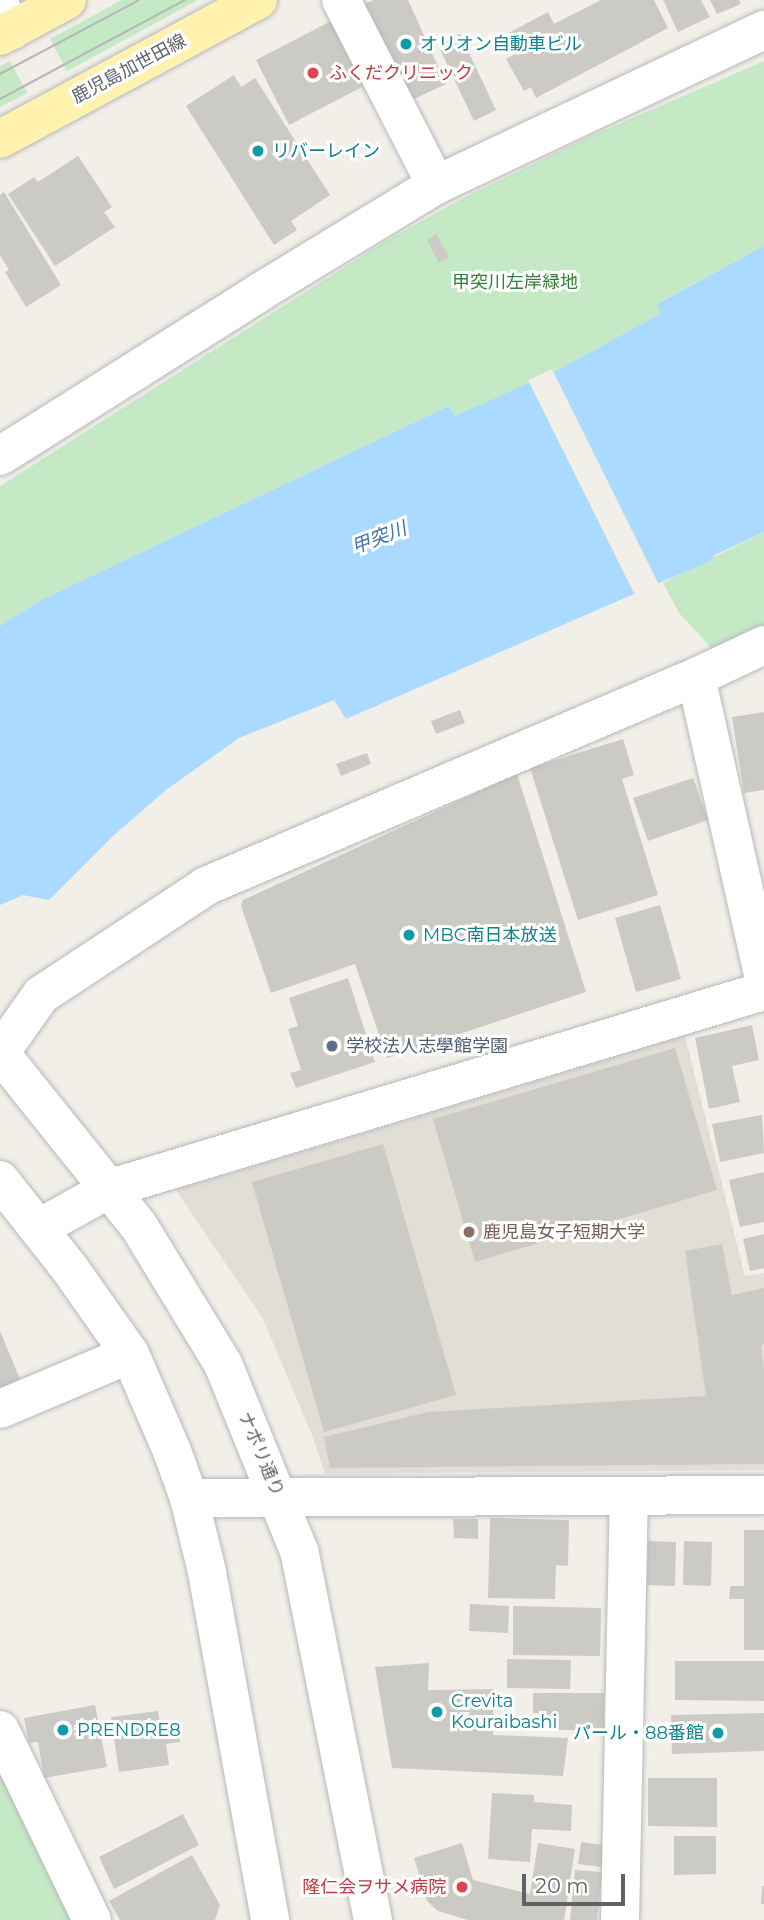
<!DOCTYPE html>
<meta charset="utf-8">
<style>
body{margin:0}
#map{position:relative;width:764px;height:1920px;overflow:hidden;background:#f1efe8;font-family:Montserrat,"Noto Sans JP",sans-serif}
div>[style]{position:absolute}
[style*='--x']{left:calc(var(--x)*1px);top:calc(var(--y)*1px);width:calc(var(--w)*1px);rotate:calc(var(--a)*1deg)}
.education>*{inset:0;background:#e1ded6}
.green>*{inset:0;background:#c5e8c5}
.water>*{inset:0;background:#aadaff}
.pier>*{inset:0;background:#f1efe8}
.building>*{inset:0;background:#cccac5}
.roads{filter:drop-shadow(0 0 2px #b5b8bc) drop-shadow(0 0 2px #b5b8bc)}
.minor>*{height:38px;margin:-19px;padding:0 19px;transform-origin:19px;border-radius:19px;background:#fff}
.major>*{height:38px;margin:-19px;padding:0 19px;transform-origin:19px;border-radius:19px;background:#fff2af}
.tram>*{height:2px;margin:-1px;padding:0 1px;transform-origin:1px;border-radius:1px;background:#b6b7b8}
.dots>*{width:19px;height:19px;translate:-50% -50%;box-sizing:border-box;border:4px solid #fff;border-radius:50%}
span{translate:-50% -50%;white-space:nowrap;text-align:center;line-height:1.15;-webkit-text-stroke:6px #fff;paint-order:stroke}
.culture-label{font-size:18px;color:#0d838f}
.left{translate:0 -50%;text-align:left}
.right{translate:-100% -50%;text-align:right}
.street-label{font-size:18px;color:#5f6368}
.health-label{font-size:18px;color:#be3a42}
.park-label{font-size:18px;color:#348238}
.service-label{font-size:18px;color:#4e5e75}
.education-label{font-size:18px;color:#785e54}
.water-label{font-size:19px;color:#4174aa;font-style:italic}
.scale{position:absolute;left:522px;top:1874px;width:103px;height:32px;box-sizing:border-box;border:4px solid #5f6368;border-top:0;padding-left:9px;font-size:21px;line-height:24px;white-space:nowrap;color:#5f6368;-webkit-text-stroke:5px #fff;paint-order:stroke}
</style>
<div id="map">
<div class="education">
<div style="clip-path:polygon(685px 1036px,745px 1276px,764px 1273px,764px 1470px,325px 1474px,312px 1435px,263px 1319px,176px 1190px)"></div>
</div>
<div class="green">
<div style="clip-path:polygon(122px 0,198px 0,67px 71px,50px 39px)"></div>
<div style="clip-path:polygon(10px 61px,27px 93px,0 107px,0 66px)"></div>
<div style="clip-path:polygon(764px 61px,764px 246px,658px 303px,661px 313px,560px 369px,454px 417px,449px 406px,39px 601px,0 626px,0 486px,386px 241px,469px 195px,589px 137px)"></div>
<div style="clip-path:polygon(764px 532px,764px 626px,712px 654px,708px 644px,679px 613px,663px 583px)"></div>
<div style="clip-path:polygon(0 1768px,75px 1920px,0 1920px)"></div>
</div>
<div class="water">
<div style="clip-path:polygon(764px 246px,764px 532px,715px 555px,710px 561px,346px 719px,334px 700px,239px 738px,166px 790px,113px 836px,49px 900px,23px 895px,0 905px,0 626px,39px 601px,449px 406px,455px 416px,560px 369px,661px 313px,657px 304px)"></div>
</div>
<div class="pier">
<div style="clip-path:polygon(552px 369px,660px 587px,636px 597px,528px 380px)"></div>
</div>
<div class="building">
<div style="clip-path:polygon(374px 0,408px 0,446px 84px,410px 101px,365px 4px)"></div>
<div style="clip-path:polygon(601px 0,654px 0,668px 28px,536px 98px,531px 87px,524px 91px,506px 59px,521px 51px,518px 45px,510px 49px,503px 36px,548px 12px,554px 24px)"></div>
<div style="clip-path:polygon(663px 0,701px 0,710px 17px,678px 32px)"></div>
<div style="clip-path:polygon(710px 0,739px 0,741px 4px,717px 14px)"></div>
<div style="clip-path:polygon(331px 21px,364px 86px,289px 125px,256px 60px)"></div>
<div style="clip-path:polygon(460px 34px,496px 110px,474px 121px,438px 45px)"></div>
<div style="clip-path:polygon(234px 75px,241px 87px,255px 78px,330px 195px,291px 221px,297px 230px,274px 245px,186px 106px)"></div>
<div style="clip-path:polygon(78px 156px,112px 207px,104px 212px,115px 227px,55px 266px,8px 194px,34px 177px,38px 182px)"></div>
<div style="clip-path:polygon(4px 192px,61px 285px,26px 307px,5px 272px,9px 270px,0 255px,0 195px)"></div>
<div style="clip-path:polygon(436px 234px,449px 257px,439px 263px,427px 240px)"></div>
<div style="clip-path:polygon(460px 710px,465px 723px,436px 734px,431px 721px)"></div>
<div style="clip-path:polygon(764px 712px,764px 790px,744px 793px,732px 717px)"></div>
<div style="clip-path:polygon(623px 739px,634px 775px,622px 779px,658px 895px,578px 920px,530px 768px)"></div>
<div style="clip-path:polygon(367px 753px,371px 764px,341px 776px,336px 764px)"></div>
<div style="clip-path:polygon(517px 774px,586px 992px,387px 1058px,355px 964px,271px 993px,241px 906px,243px 900px)"></div>
<div style="clip-path:polygon(693px 778px,708px 820px,648px 841px,633px 798px)"></div>
<div style="clip-path:polygon(660px 905px,681px 979px,636px 992px,615px 918px)"></div>
<div style="clip-path:polygon(348px 978px,375px 1062px,296px 1088px,290px 1073px,301px 1070px,288px 1029px,298px 1026px,289px 998px)"></div>
<div style="clip-path:polygon(752px 1025px,759px 1060px,732px 1066px,740px 1102px,709px 1109px,695px 1038px)"></div>
<div style="clip-path:polygon(675px 1048px,717px 1190px,475px 1262px,433px 1119px)"></div>
<div style="clip-path:polygon(762px 1115px,764px 1153px,720px 1162px,712px 1124px)"></div>
<div style="clip-path:polygon(383px 1144px,456px 1395px,324px 1432px,252px 1182px)"></div>
<div style="clip-path:polygon(764px 1172px,764px 1222px,740px 1227px,729px 1180px)"></div>
<div style="clip-path:polygon(764px 1234px,764px 1268px,750px 1271px,743px 1239px)"></div>
<div style="clip-path:polygon(722px 1244px,732px 1295px,764px 1288px,764px 1344px,761px 1345px,764px 1371px,764px 1464px,330px 1468px,324px 1437px,428px 1412px,706px 1396px,685px 1251px)"></div>
<div style="clip-path:polygon(0 1331px,20px 1379px,0 1388px)"></div>
<div style="clip-path:polygon(490px 1518px,569px 1520px,568px 1566px,556px 1565px,555px 1599px,488px 1598px)"></div>
<div style="clip-path:polygon(453px 1519px,478px 1519px,478px 1539px,454px 1538px)"></div>
<div style="clip-path:polygon(744px 1530px,764px 1530px,764px 1650px,744px 1650px,744px 1599px,729px 1599px,730px 1586px,744px 1586px)"></div>
<div style="clip-path:polygon(648px 1541px,676px 1542px,675px 1586px,647px 1585px)"></div>
<div style="clip-path:polygon(684px 1541px,712px 1542px,711px 1586px,683px 1585px)"></div>
<div style="clip-path:polygon(470px 1604px,509px 1606px,508px 1633px,469px 1631px)"></div>
<div style="clip-path:polygon(513px 1606px,601px 1608px,600px 1656px,513px 1655px)"></div>
<div style="clip-path:polygon(507px 1659px,571px 1660px,570px 1689px,507px 1688px)"></div>
<div style="clip-path:polygon(675px 1661px,764px 1661px,764px 1701px,675px 1700px)"></div>
<div style="clip-path:polygon(429px 1663px,428px 1690px,494px 1689px,493px 1735px,568px 1738px,563px 1776px,392px 1768px,375px 1667px)"></div>
<div style="clip-path:polygon(533px 1693px,604px 1693px,604px 1730px,543px 1730px,543px 1713px,533px 1713px)"></div>
<div style="clip-path:polygon(95px 1705px,107px 1767px,44px 1778px,38px 1742px,29px 1743px,24px 1718px)"></div>
<div style="clip-path:polygon(158px 1711px,161px 1728px,178px 1726px,180px 1742px,166px 1744px,169px 1765px,119px 1772px,111px 1717px)"></div>
<div style="clip-path:polygon(764px 1713px,764px 1751px,672px 1754px,671px 1715px)"></div>
<div style="clip-path:polygon(648px 1778px,717px 1778px,717px 1827px,648px 1826px)"></div>
<div style="clip-path:polygon(492px 1793px,534px 1795px,534px 1802px,572px 1805px,571px 1831px,532px 1829px,530px 1862px,488px 1859px)"></div>
<div style="clip-path:polygon(183px 1814px,199px 1845px,114px 1889px,99px 1857px)"></div>
<div style="clip-path:polygon(674px 1836px,716px 1836px,716px 1874px,674px 1875px)"></div>
<div style="clip-path:polygon(581px 1842px,604px 1845px,602px 1867px,578px 1864px)"></div>
<div style="clip-path:polygon(462px 1843px,473px 1880px,530px 1894px,538px 1843px,575px 1849px,564px 1920px,468px 1920px,438px 1911px,427px 1901px,414px 1858px)"></div>
<div style="clip-path:polygon(192px 1855px,220px 1905px,215px 1920px,120px 1920px,109px 1901px)"></div>
<div style="clip-path:polygon(575px 1870px,602px 1872px,597px 1920px,570px 1920px)"></div>
<div style="clip-path:polygon(762px 1886px,764px 1886px,764px 1904px,761px 1904px)"></div>
</div>
<div class="roads">
<div class="minor">
<div style="--x:341;--y:0;--w:208;--a:62.8"></div>
<div style="--x:0;--y:6;--w:27;--a:63"></div>
<div style="--x:0;--y:456;--w:307;--a:-32.2"></div>
<div style="--x:260;--y:292;--w:206;--a:-31.3"></div>
<div style="--x:436;--y:185;--w:363;--a:-25.3"></div>
<div style="--x:696;--y:677;--w:310;--a:77.3"></div>
<div style="--x:0;--y:1180;--w:113;--a:51.8"></div>
<div style="--x:70;--y:1269;--w:104;--a:54.8"></div>
<div style="--x:130;--y:1354;--w:106;--a:66.6"></div>
<div style="--x:172;--y:1451;--w:50;--a:70.1"></div>
<div style="--x:189;--y:1498;--w:76;--a:76.3"></div>
<div style="--x:207;--y:1572;--w:354;--a:79.7"></div>
<div style="--x:39;--y:1228;--w:82;--a:-29.1"></div>
<div style="--x:111;--y:1188;--w:682;--a:-16.79"></div>
<div style="--x:0;--y:1409;--w:141;--a:-22.9"></div>
<div style="--x:189;--y:1498;--w:575;--a:-0.3"></div>
<div style="--x:0;--y:1730;--w:211;--a:64.2"></div>
<div style="--x:373;--y:1920;--w:376;--a:-101.3"></div>
<div style="--x:299;--y:1551;--w:202;--a:-112.1"></div>
<div style="--x:223;--y:1364;--w:163;--a:-121.4"></div>
<div style="--x:138;--y:1225;--w:221;--a:-128.7"></div>
<div style="--x:0;--y:1053;--w:71;--a:-54.7"></div>
<div style="--x:41;--y:995;--w:198;--a:-33.4"></div>
<div style="--x:206;--y:886;--w:533;--a:-23.1"></div>
<div style="--x:696;--y:677;--w:75;--a:-25.2"></div>
<div style="--x:620;--y:1920;--w:422;--a:-88.8"></div>
</div>
<div class="major">
<div style="--x:0;--y:36;--w:76;--a:-28.2"></div>
<div style="--x:0;--y:139;--w:293;--a:-28.3"></div>
</div>
</div>
<div class="tram">
<div style="--x:0;--y:74;--w:157;--a:-28"></div>
<div style="--x:0;--y:99;--w:210;--a:-28.2"></div>
</div>
<div class="dots">
<div style="left:406px;top:44px;background:#0f9aa8"></div>
<div style="left:313px;top:73px;background:#e0444e"></div>
<div style="left:258px;top:151px;background:#0f9aa8"></div>
<div style="left:409px;top:935px;background:#0f9aa8"></div>
<div style="left:332px;top:1046px;background:#5c6f8a"></div>
<div style="left:469px;top:1232px;background:#8d6e63"></div>
<div style="left:437px;top:1712px;background:#0f9aa8"></div>
<div style="left:63px;top:1730px;background:#0f9aa8"></div>
<div style="left:718px;top:1733px;background:#0f9aa8"></div>
<div style="left:462px;top:1887px;background:#e0444e"></div>
</div>
<div class="culture-label">
<span class="left" style="left:420px;top:44px">オリオン自動車ビル</span>
<span class="left" style="left:272px;top:151px">リバーレイン</span>
<span class="left" style="left:423px;top:935px">MBC南日本放送</span>
<span class="left" style="left:451px;top:1712px">Crevita<br>Kouraibashi</span>
<span class="left" style="left:77px;top:1730px">PRENDRE8</span>
<span class="right" style="left:704px;top:1733px">パール・88番館</span>
</div>
<div class="street-label">
<span style="left:129px;top:69px;rotate:-28deg">鹿児島加世田線</span>
<span style="left:261px;top:1454px;rotate:67deg">ナポリ通り</span>
</div>
<div class="health-label">
<span class="left" style="left:329px;top:73px">ふくだクリニック</span>
<span class="right" style="left:446px;top:1887px">隆仁会ヲサメ病院</span>
</div>
<div class="park-label">
<span style="left:515px;top:282px">甲突川左岸緑地</span>
</div>
<div class="service-label">
<span class="left" style="left:346px;top:1046px">学校法人志學館学園</span>
</div>
<div class="education-label">
<span class="left" style="left:483px;top:1232px">鹿児島女子短期大学</span>
</div>
<div class="water-label">
<span style="left:379px;top:538px;rotate:-21deg">甲突川</span>
</div>
<div class="scale">20 m</div>
</div>
